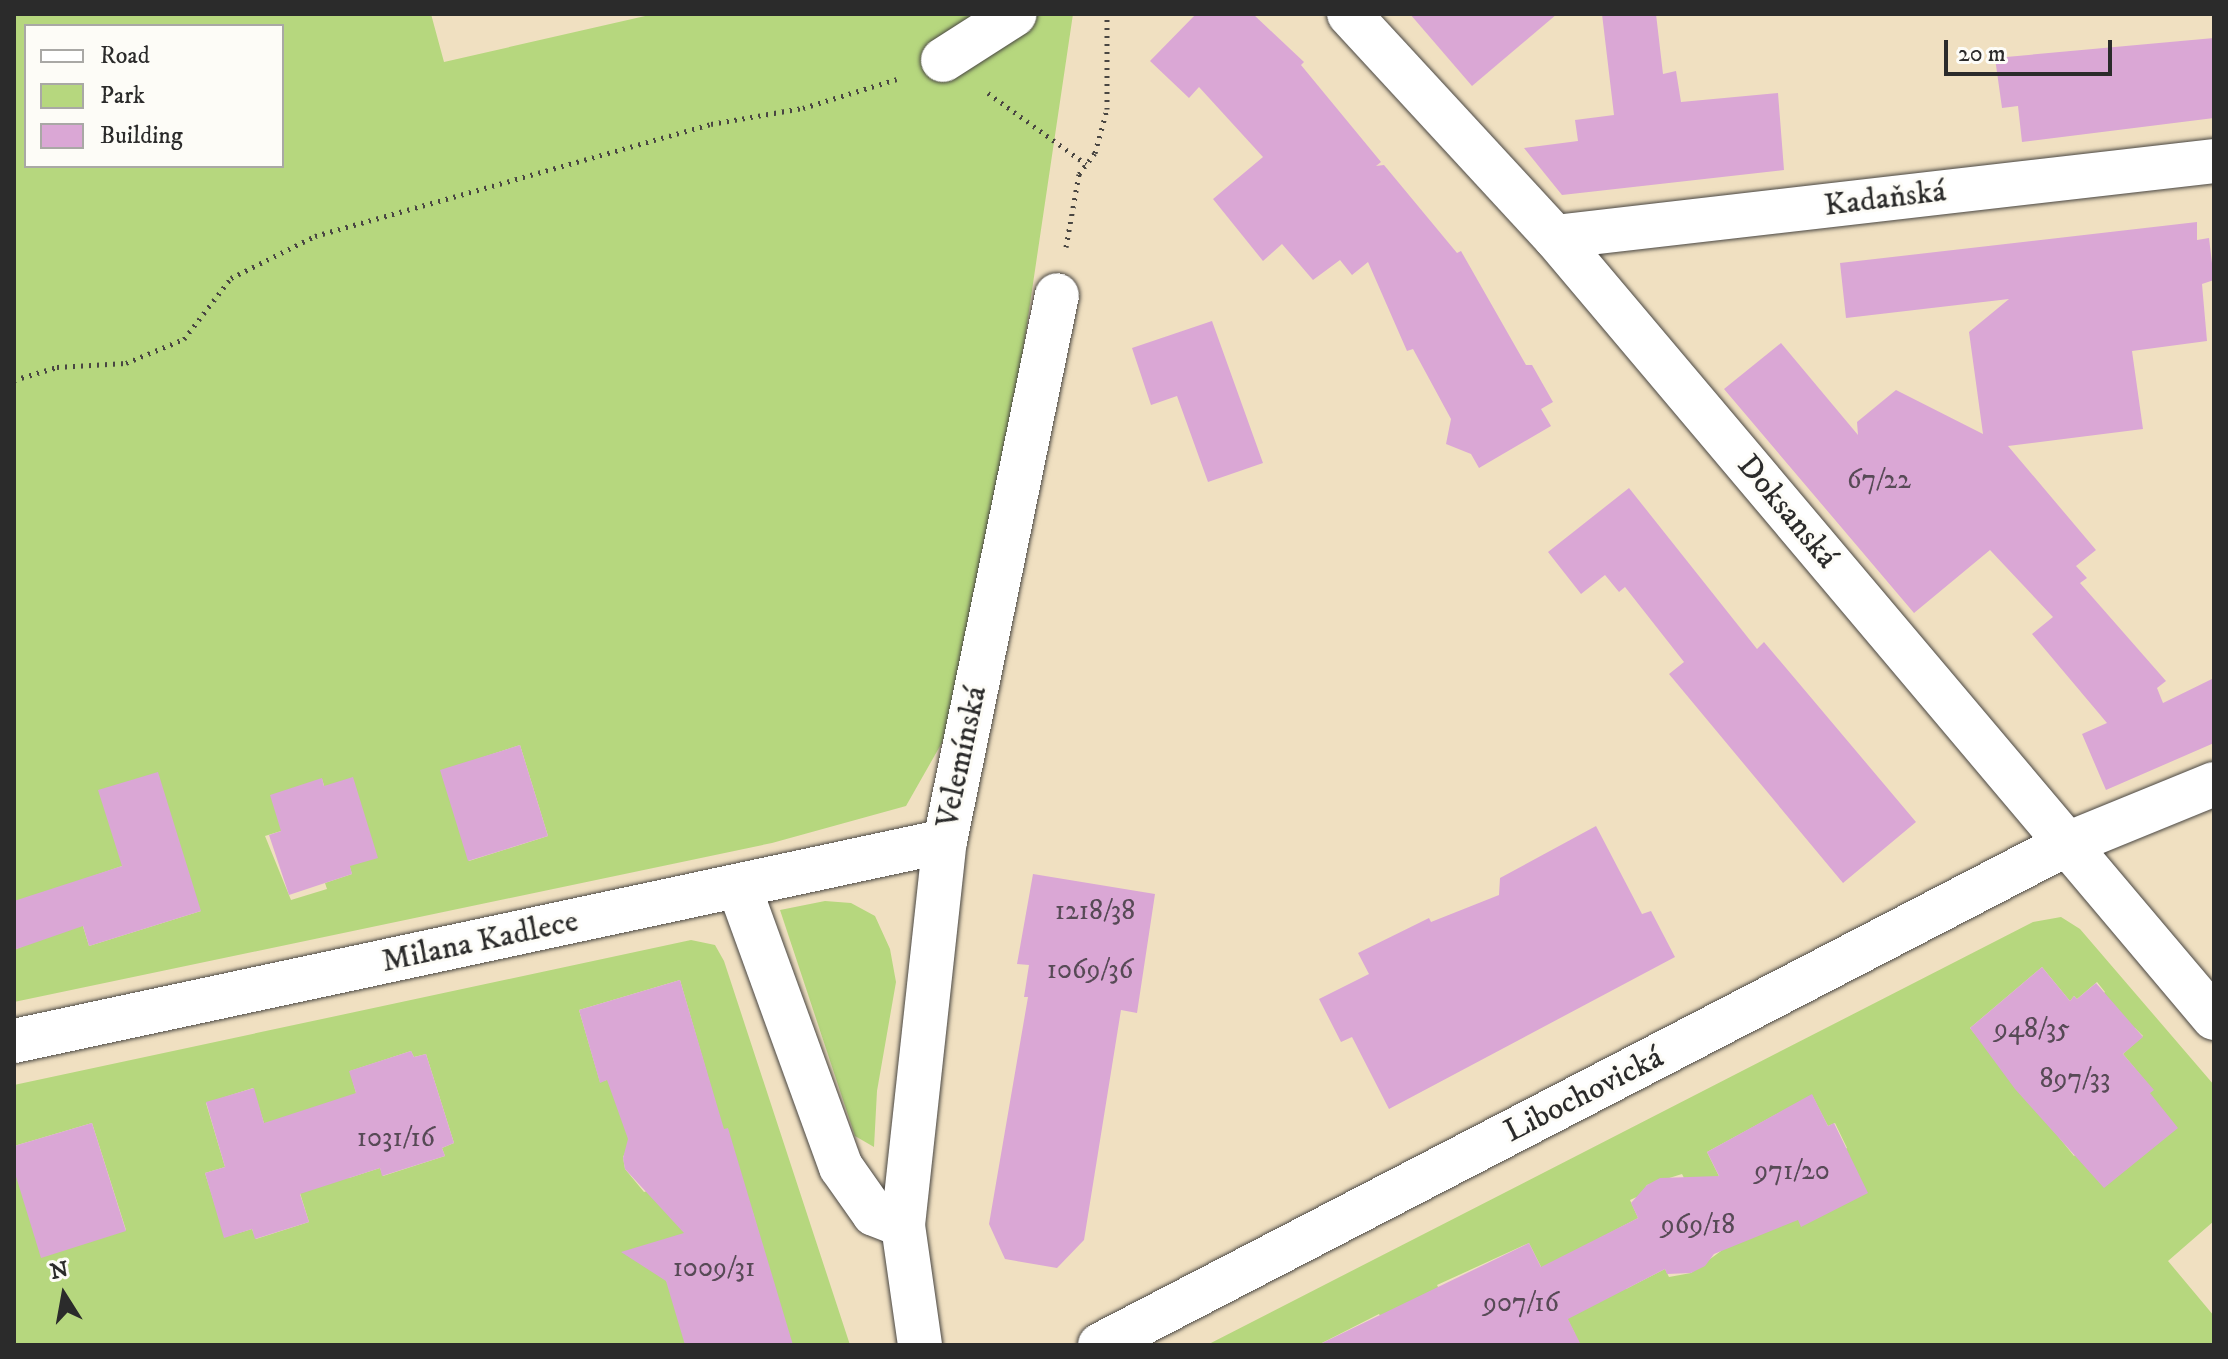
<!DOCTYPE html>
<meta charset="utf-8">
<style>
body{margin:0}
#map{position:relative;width:2228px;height:1359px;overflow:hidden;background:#f0e0c1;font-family:"IM FELL DW Pica",serif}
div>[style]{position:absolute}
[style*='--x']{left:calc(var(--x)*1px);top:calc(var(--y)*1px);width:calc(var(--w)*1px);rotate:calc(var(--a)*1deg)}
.green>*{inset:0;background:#b6d77e}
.building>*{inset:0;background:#daa7d5}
.path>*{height:5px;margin-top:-2.5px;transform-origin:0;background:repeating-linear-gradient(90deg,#494642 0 2px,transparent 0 8px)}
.roads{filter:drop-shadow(0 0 2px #494642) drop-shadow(0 0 2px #494642)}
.minor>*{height:44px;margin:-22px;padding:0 22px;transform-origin:22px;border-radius:22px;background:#fff}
span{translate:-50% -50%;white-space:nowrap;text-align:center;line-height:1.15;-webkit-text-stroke:6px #fdfcf7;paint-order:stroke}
.number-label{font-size:28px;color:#574a56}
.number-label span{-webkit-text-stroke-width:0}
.street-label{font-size:32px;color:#2b2b2b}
.frame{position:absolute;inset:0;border:16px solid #2b2b2b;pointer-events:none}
.legend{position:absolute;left:24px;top:24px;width:260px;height:144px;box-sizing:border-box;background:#fdfcf7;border:2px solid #a9a8a5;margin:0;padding:10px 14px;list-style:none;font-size:24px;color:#2b2b2b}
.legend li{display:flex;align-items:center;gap:16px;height:40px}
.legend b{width:40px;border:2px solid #a9a8a5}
.north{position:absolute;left:24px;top:1255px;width:80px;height:80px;-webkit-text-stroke:6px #fdfcf7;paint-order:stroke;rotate:349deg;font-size:22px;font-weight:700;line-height:32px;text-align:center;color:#2b2b2b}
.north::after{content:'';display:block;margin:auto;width:28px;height:36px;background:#2b2b2b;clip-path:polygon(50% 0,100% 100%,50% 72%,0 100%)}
.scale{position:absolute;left:1944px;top:40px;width:168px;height:36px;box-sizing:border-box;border:4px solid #2b2b2b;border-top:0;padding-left:10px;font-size:24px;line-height:28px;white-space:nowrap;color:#2b2b2b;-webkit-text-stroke:6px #fdfcf7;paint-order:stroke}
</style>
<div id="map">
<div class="green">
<div style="clip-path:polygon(evenodd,14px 14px,431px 14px,444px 62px,654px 14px,1073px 14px,973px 688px,906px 806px,772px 843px,14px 1002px,14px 950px,28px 944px,14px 899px,14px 14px,26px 26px,282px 26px,282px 166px,26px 166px,26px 26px,14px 14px,520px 745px,548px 836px,469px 861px,441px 771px,520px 745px,14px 14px,322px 779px,352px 874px,325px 883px,327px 889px,291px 900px,265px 836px,281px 831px,322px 779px,14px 14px,122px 866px,201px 911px,89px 946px,70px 884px,122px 866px)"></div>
<div style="clip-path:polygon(825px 901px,851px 903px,875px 916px,890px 949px,896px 982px,877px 1091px,874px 1147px,855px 1136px,780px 910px)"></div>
<div style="clip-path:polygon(evenodd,2061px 917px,2080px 929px,2214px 1085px,2214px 1221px,2168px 1261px,2214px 1316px,2214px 1345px,1555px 1345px,1575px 1334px,1529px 1243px,1437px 1285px,1452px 1315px,1396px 1345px,1379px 1314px,1318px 1345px,1207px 1345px,2033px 922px,2061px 917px,2042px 967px,2070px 1001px,2074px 996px,2077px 999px,2097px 982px,2105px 992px,2085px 1009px,2115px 1044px,2135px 1028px,2143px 1036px,2123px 1054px,2153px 1090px,2074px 1156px,1970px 1028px,2042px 967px,2061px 917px,1812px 1095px,1828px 1126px,1835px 1123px,1847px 1148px,1739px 1217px,1707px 1152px,1812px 1095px,2061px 917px,1682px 1174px,1721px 1251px,1691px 1273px,1669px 1277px,1665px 1269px,1626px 1289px,1600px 1238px,1638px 1218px,1630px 1200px,1639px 1196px,1647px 1185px,1682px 1174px)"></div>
<div style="clip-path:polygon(evenodd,691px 940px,715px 945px,724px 961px,850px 1345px,790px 1345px,753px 1213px,666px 1281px,734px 1345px,14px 1345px,14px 1170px,126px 1230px,92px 1123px,14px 1146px,14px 1085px,691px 940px,680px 980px,717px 1108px,717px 1131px,738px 1164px,644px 1192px,625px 1169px,623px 1157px,630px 1143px,610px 1079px,600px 1082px,579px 1010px,680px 980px,691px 940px,411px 1051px,414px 1057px,426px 1054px,454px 1143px,442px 1148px,445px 1156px,383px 1176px,380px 1168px,349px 1178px,356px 1093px,350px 1071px,411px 1051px,691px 940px,253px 1088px,273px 1152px,286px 1148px,309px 1222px,256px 1239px,252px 1229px,225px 1237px,205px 1173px,225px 1167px,206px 1103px,253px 1088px)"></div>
</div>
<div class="building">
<div style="clip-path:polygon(1196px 14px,1253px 14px,1304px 62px,1301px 65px,1381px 162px,1376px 166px,1384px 165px,1457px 253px,1461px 251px,1526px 365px,1532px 365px,1553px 402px,1541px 409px,1551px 426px,1479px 468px,1471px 454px,1446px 444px,1451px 419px,1413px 349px,1407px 351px,1368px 262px,1352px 275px,1340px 260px,1313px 280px,1282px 244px,1263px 261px,1213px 199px,1263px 157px,1199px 87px,1189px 98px,1150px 61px)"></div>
<div style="clip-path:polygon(1410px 14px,1557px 14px,1472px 86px)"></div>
<div style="clip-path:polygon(1602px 14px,1656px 14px,1663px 74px,1676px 71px,1681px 102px,1778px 93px,1784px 170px,1562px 195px,1524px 148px,1578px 141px,1575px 120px,1614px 115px)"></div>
<div style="clip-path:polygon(2214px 38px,2214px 118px,2022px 142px,2018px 106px,2002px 108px,1995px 58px)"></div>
<div style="clip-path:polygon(2197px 222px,2197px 240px,2209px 238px,2214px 280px,2202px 284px,2207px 341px,2132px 351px,2143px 429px,2008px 446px,2096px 550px,2076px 566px,2087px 578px,2080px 583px,2166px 681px,2157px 688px,2163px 703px,2214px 678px,2214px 743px,2106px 790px,2082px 734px,2107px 723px,2032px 634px,2053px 617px,1990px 550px,1914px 613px,1724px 389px,1781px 343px,1858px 435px,1857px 422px,1896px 390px,1983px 434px,1969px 332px,2009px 299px,1846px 318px,1840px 263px)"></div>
<div style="clip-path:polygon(1212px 321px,1263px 463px,1208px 482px,1177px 396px,1151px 405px,1132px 348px)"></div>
<div style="clip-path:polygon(1629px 488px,1757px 649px,1764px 642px,1916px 822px,1843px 883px,1669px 674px,1684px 662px,1625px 587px,1619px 592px,1605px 575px,1581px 594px,1548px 552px)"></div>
<div style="clip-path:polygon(520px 745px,548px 836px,468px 861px,440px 770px)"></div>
<div style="clip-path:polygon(158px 772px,201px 911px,89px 946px,83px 926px,14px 950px,14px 901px,122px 866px,98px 790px)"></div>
<div style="clip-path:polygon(353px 777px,378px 858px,350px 866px,352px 874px,289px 895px,269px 835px,281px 831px,270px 795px,322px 778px,324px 786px)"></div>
<div style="clip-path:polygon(1596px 826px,1642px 914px,1651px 911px,1675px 957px,1389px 1109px,1352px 1037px,1341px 1042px,1319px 999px,1369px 974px,1358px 953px,1429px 918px,1431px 922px,1499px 895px,1500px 878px)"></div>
<div style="clip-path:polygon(1033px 874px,1155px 894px,1137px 1013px,1121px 1010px,1084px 1240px,1057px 1268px,1005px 1259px,989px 1224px,1028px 997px,1024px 997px,1029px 965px,1017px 964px)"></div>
<div style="clip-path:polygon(2042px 967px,2070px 1001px,2074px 996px,2077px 999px,2096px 983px,2143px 1037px,2123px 1054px,2154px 1090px,2150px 1093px,2178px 1128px,2104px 1188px,2015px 1089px,1970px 1028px)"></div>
<div style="clip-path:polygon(680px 980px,724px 1129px,728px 1128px,793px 1345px,685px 1345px,666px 1281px,621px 1252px,684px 1233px,625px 1169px,623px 1158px,628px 1139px,607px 1080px,600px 1083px,579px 1010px)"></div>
<div style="clip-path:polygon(411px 1051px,414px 1057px,426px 1054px,454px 1143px,442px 1148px,445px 1156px,382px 1176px,380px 1168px,300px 1194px,309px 1222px,255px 1239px,252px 1229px,224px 1238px,205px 1173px,225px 1167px,206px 1102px,254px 1088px,264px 1123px,356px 1093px,349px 1071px)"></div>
<div style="clip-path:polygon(1812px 1094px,1828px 1126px,1834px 1123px,1868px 1193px,1801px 1227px,1798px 1220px,1714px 1254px,1705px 1266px,1691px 1273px,1667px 1274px,1665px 1269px,1568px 1319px,1581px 1345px,1318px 1345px,1529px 1243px,1541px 1267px,1638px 1218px,1631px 1203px,1647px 1185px,1660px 1178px,1719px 1176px,1707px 1152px)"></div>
<div style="clip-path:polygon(92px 1123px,126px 1231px,41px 1258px,14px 1170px,14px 1146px)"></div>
</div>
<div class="path">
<div style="--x:988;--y:93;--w:121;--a:35.9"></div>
<div style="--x:1066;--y:247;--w:74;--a:-79.9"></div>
<div style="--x:1079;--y:174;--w:26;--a:-53"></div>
<div style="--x:1095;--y:153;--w:46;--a:-74.7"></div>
<div style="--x:1107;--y:109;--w:95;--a:-90"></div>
<div style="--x:14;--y:380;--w:45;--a:-16.8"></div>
<div style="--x:57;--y:367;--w:69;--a:-3.3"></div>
<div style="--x:126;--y:363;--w:63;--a:-22.5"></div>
<div style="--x:184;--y:339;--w:77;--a:-52.4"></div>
<div style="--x:231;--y:278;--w:94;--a:-26.6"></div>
<div style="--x:315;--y:236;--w:412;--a:-15.8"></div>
<div style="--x:711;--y:124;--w:93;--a:-9.9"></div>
<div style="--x:803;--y:108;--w:98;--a:-17.1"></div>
</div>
<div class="roads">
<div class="minor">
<div style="--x:1349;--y:14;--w:304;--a:47.3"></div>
<div style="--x:1555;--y:237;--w:1022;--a:49.84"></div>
<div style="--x:943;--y:60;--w:85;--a:-32.6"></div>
<div style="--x:1555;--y:237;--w:663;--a:-6.58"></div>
<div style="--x:739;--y:887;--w:298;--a:70"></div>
<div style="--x:841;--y:1167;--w:57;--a:54.9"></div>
<div style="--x:874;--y:1214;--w:31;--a:21"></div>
<div style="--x:14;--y:1041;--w:952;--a:-12.12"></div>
<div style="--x:920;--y:1345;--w:121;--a:-98.1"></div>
<div style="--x:903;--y:1225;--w:386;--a:-83.8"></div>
<div style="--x:945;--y:841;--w:557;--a:-78.41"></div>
<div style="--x:1100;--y:1345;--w:1089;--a:-27.39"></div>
<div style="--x:2067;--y:844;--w:159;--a:-22.2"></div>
</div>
</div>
<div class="number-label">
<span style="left:1879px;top:480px">67/22</span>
<span style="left:1095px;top:911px">1218/38</span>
<span style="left:1090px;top:970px">1069/36</span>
<span style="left:2032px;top:1029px">948/35</span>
<span style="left:2075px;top:1079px">897/33</span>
<span style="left:396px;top:1138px">1031/16</span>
<span style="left:1792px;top:1171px">971/20</span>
<span style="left:1698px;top:1225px">969/18</span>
<span style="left:714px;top:1268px">1009/31</span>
<span style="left:1521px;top:1303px">907/16</span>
</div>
<div class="street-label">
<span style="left:1885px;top:199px;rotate:-7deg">Kadaňská</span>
<span style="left:1787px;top:512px;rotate:50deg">Doksanská</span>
<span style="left:962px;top:757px;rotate:-78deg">Velemínská</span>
<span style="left:480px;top:942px;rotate:-12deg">Milana Kadlece</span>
<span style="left:1584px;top:1095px;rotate:-27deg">Libochovická</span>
</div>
<div class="frame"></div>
<ul class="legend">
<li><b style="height:10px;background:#fff"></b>Road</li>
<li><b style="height:22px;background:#b6d77e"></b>Park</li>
<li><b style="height:22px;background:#daa7d5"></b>Building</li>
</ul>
<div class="north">N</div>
<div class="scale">20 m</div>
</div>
